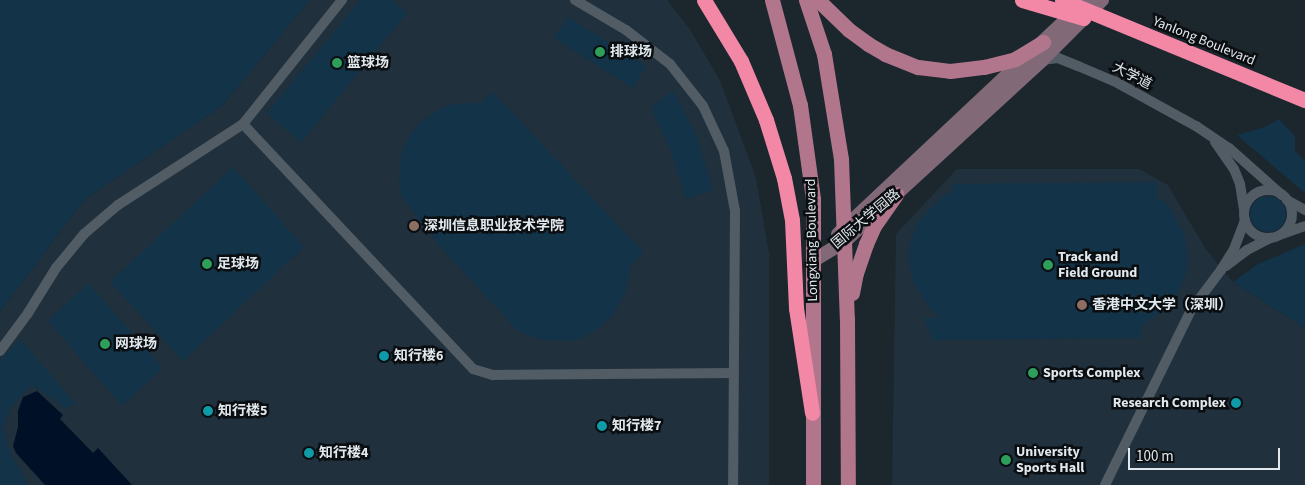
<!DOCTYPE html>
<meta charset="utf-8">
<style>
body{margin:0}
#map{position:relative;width:1305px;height:485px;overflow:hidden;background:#1b262d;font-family:"Source Sans 3","Noto Sans SC",sans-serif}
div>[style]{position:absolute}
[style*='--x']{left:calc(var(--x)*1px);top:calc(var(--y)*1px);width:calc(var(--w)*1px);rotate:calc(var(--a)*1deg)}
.built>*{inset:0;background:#20303c}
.green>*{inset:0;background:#133348}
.round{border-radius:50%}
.water>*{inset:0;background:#001027}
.street>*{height:10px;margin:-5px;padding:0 5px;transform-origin:5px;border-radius:5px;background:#515c65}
.street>.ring{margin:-5px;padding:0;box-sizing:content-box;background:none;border:10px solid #515c65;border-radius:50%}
.secondary>*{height:14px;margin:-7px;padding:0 7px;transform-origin:7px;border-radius:7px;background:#826978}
.primary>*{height:15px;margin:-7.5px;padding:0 7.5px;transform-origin:7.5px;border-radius:7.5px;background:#b2768c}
.highway>*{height:15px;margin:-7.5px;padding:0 7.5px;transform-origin:7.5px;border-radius:7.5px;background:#f387a6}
.dots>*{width:14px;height:14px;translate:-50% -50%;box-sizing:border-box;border:2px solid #0a0e11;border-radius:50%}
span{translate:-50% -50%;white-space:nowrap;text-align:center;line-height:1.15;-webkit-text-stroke:5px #0a0e11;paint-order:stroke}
.street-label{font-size:14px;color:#e2e9ee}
.poi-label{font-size:14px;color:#e2e9ee;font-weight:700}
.left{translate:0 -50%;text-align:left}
.right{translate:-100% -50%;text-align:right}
.scale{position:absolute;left:1128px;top:448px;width:152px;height:22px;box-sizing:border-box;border:2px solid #e2e9ee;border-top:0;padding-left:6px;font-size:15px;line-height:18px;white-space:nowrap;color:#e2e9ee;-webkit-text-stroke:4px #0a0e11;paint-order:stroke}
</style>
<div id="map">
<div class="built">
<div style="clip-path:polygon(310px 0,667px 0,689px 28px,720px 80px,756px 178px,769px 253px,769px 485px,0 485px,0 312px,84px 200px,222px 106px)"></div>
<div style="clip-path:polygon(957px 169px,1139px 169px,1168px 185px,1205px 248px,1233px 282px,1305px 328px,1305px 485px,892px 485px,896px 234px)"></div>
</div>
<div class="green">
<div style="clip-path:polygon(0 0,310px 0,222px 106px,84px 200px,0 312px)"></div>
<div style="clip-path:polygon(360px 0,392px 0,407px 13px,301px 143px,267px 113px)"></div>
<div style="clip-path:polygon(568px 17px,646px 66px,633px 88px,554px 38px)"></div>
<div style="clip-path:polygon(673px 90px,697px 137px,713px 190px,686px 199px,671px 151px,651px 108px)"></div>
<div style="clip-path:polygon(493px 92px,644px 253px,630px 266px,626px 291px,613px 315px,595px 331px,580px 339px,569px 341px,542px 340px,519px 332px,442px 249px,401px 196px,399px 183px,401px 154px,411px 134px,419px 123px,443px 107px,455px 104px,481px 103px)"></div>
<div style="clip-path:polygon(1279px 119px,1295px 136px,1295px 151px,1305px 161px,1305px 193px,1237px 135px,1265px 127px)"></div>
<div style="clip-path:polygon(233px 167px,304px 247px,183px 361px,110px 282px)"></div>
<div style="clip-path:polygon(1157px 182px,1157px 199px,1162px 199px,1169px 207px,1185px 235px,1188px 260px,1187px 271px,1176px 297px,1167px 308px,1142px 325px,1140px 338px,932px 340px,924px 318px,940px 318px,928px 306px,913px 282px,908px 256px,910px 243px,918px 222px,943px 195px,953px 191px,953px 184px)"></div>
<div class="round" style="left:1250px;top:196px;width:36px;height:36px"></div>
<div style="clip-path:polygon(1305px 244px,1305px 328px,1233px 282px,1258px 264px)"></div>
<div style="clip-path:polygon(88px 283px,163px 368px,122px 406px,48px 321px)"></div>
<div style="clip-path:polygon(20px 339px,76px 404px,65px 408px,32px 385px,11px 407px,3px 428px,10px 452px,28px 485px,0 485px,0 360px)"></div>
</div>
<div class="water">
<div style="clip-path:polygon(37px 391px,63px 415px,60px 419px,93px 453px,98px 448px,132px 485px,45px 485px,16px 453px,13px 446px,18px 427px,18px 411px,23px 397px)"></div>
</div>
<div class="street">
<div style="--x:575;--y:0;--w:59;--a:30.5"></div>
<div style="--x:626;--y:30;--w:56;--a:37.7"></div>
<div style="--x:670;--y:64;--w:53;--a:51.8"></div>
<div style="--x:703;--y:106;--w:50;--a:65"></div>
<div style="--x:724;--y:151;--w:61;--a:79.6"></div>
<div style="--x:735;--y:211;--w:274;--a:90.4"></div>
<div style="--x:1042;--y:60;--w:16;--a:-7"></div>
<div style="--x:1058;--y:58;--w:22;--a:22"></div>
<div style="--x:1078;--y:66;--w:39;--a:23"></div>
<div style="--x:1114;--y:81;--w:94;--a:28.8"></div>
<div style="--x:1196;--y:126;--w:40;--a:34"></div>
<div style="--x:1229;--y:148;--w:71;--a:41.6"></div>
<div style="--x:243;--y:124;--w:336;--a:46.8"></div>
<div style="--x:473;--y:369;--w:21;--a:17"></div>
<div style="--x:493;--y:375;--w:241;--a:-0.5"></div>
<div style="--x:1215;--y:142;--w:33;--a:55"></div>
<div style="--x:1234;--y:169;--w:16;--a:68"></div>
<div style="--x:1240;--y:184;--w:26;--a:81"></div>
<div class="ring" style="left:1244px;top:190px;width:38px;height:38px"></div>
<div style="--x:1287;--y:200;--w:21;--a:29"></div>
<div style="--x:1282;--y:234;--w:24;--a:-19"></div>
<div style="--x:1226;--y:266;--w:26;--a:-37"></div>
<div style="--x:1247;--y:250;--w:27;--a:-27"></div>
<div style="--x:0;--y:351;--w:47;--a:-53.6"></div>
<div style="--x:28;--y:313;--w:53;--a:-58.1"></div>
<div style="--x:56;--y:268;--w:44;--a:-50.5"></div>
<div style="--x:84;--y:234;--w:45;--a:-40.5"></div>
<div style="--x:118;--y:205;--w:149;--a:-32.9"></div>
<div style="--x:243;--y:124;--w:159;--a:-51.4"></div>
<div style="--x:1105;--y:485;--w:195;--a:-63.8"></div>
<div style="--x:1191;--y:310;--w:50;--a:-53.1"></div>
<div style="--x:1221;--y:270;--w:25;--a:-58"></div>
<div style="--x:1234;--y:249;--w:31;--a:-69"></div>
</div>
<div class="secondary">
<div style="--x:838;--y:234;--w:342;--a:-43.2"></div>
<div style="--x:814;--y:260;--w:35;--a:-31"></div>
<div style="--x:844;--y:242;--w:22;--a:-43"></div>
<div style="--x:860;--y:227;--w:247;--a:-42.5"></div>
<div style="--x:1042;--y:60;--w:85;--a:-45"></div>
</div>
<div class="primary">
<div style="--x:772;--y:0;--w:109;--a:75.1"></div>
<div style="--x:800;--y:105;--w:95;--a:82.1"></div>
<div style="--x:813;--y:199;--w:286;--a:90"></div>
<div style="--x:806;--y:0;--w:57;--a:71.6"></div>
<div style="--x:824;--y:54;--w:106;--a:80.8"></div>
<div style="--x:841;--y:159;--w:160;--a:87.9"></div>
<div style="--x:847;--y:319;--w:166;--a:89.7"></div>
<div style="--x:818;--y:0;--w:43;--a:44.1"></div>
<div style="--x:849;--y:30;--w:24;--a:36"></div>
<div style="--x:868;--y:44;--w:20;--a:30"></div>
<div style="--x:885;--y:54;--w:35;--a:22"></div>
<div style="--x:918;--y:67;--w:32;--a:7"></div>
<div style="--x:950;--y:71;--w:34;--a:-7"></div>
<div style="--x:984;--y:67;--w:32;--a:-14"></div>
<div style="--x:1015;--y:59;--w:33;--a:-31"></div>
<div style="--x:852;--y:293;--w:20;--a:-79"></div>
<div style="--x:856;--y:273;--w:31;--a:-71"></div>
<div style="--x:866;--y:244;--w:20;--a:-66"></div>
<div style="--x:874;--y:226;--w:39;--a:-55"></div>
</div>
<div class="highway">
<div style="--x:704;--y:0;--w:71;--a:58.8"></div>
<div style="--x:741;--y:61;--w:64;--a:67"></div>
<div style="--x:766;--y:120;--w:61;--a:72.8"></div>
<div style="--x:784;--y:178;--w:43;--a:79.2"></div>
<div style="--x:792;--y:220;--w:88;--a:87.4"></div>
<div style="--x:796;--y:308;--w:106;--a:81.3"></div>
<div style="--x:1022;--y:0;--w:64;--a:16.4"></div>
<div style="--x:1062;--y:0;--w:263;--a:22.4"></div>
</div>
<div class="dots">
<div style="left:600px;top:52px;background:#2e9e5b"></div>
<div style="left:337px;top:63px;background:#2e9e5b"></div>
<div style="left:414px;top:226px;background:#8d6e63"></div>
<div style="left:207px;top:264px;background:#2e9e5b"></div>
<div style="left:1048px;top:265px;background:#2e9e5b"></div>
<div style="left:1082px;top:305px;background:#8d6e63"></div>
<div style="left:105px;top:344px;background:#2e9e5b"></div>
<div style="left:384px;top:356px;background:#0f9aa8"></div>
<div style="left:1033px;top:373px;background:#2e9e5b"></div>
<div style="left:1236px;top:403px;background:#0f9aa8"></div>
<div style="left:208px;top:411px;background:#0f9aa8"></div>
<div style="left:602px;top:426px;background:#0f9aa8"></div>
<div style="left:309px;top:453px;background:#0f9aa8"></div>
<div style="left:1006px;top:460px;background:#2e9e5b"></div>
</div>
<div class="street-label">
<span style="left:1204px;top:41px;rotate:22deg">Yanlong Boulevard</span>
<span style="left:1132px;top:76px;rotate:27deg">大学道</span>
<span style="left:866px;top:219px;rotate:-40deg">国际大学园路</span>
<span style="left:812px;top:240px;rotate:-91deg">Longxiang Boulevard</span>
</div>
<div class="poi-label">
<span class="left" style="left:610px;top:52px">排球场</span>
<span class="left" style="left:347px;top:63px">篮球场</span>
<span class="left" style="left:424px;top:226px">深圳信息职业技术学院</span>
<span class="left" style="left:1058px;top:265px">Track and<br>Field Ground</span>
<span class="left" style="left:217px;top:264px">足球场</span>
<span class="left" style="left:1092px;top:305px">香港中文大学（深圳）</span>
<span class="left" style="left:115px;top:344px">网球场</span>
<span class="left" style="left:394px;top:356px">知行楼6</span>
<span class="left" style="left:1043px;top:373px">Sports Complex</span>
<span class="right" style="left:1226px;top:403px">Research Complex</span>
<span class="left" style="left:218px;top:411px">知行楼5</span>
<span class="left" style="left:612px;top:426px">知行楼7</span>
<span class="left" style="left:1016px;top:460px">University<br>Sports Hall</span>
<span class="left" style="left:319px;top:453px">知行楼4</span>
</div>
<div class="scale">100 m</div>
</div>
